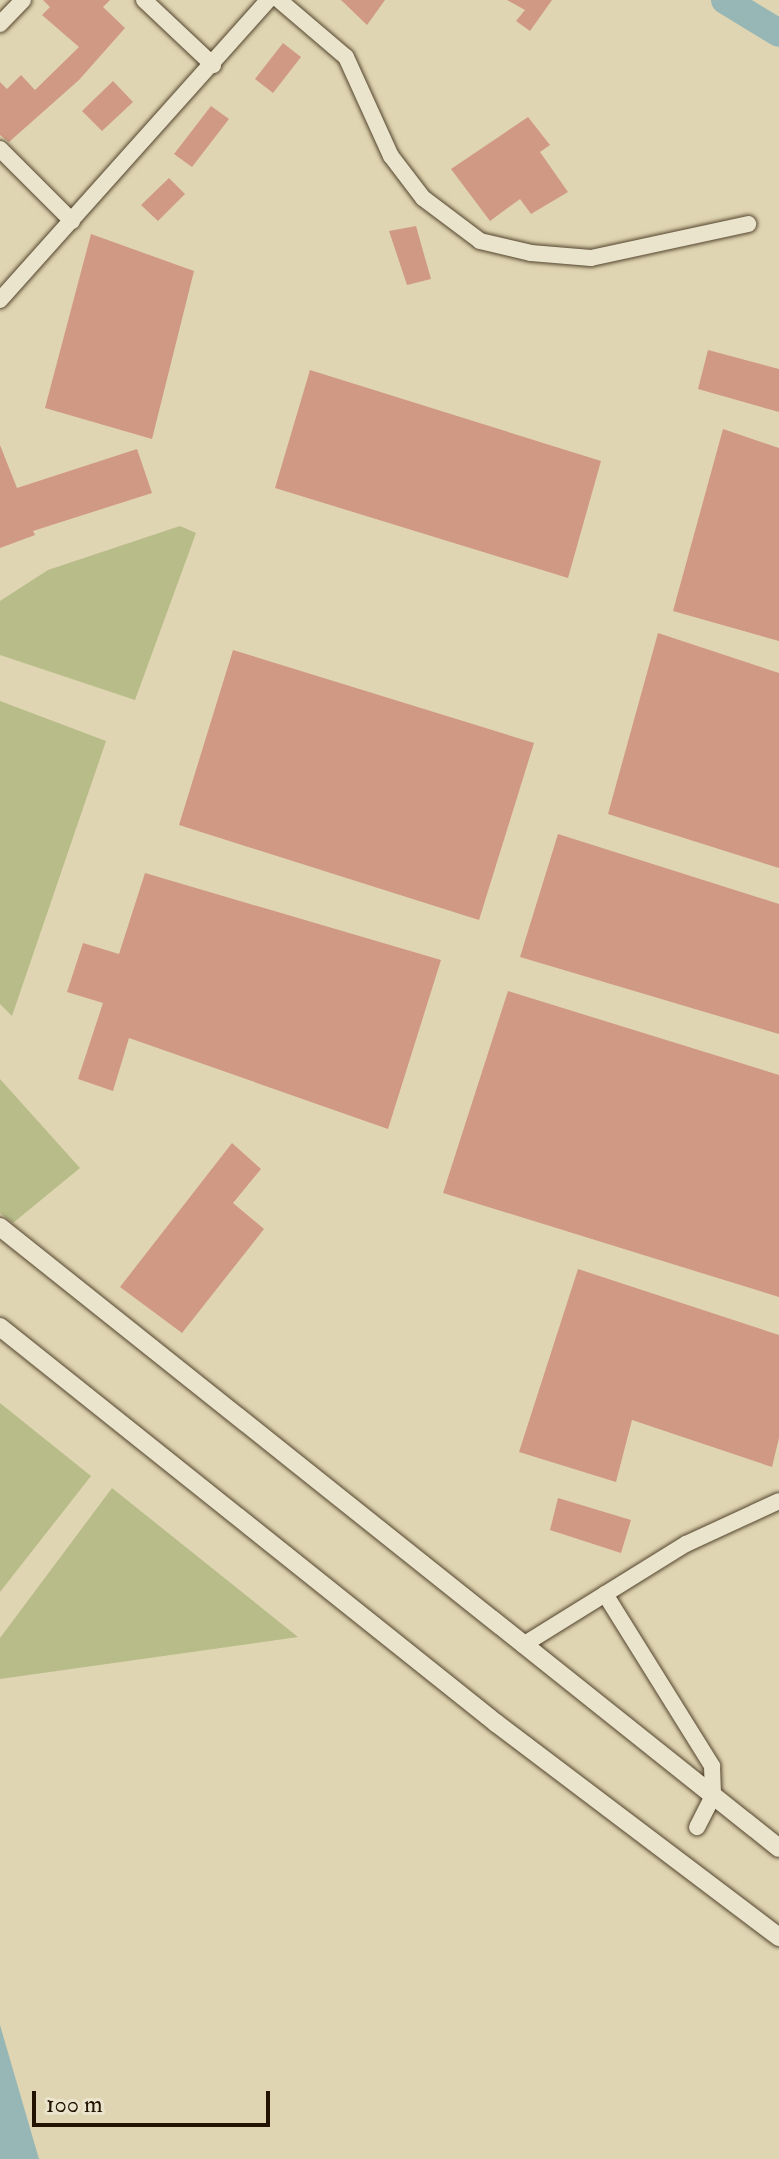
<!DOCTYPE html>
<style>
body{margin:0}
#map{position:relative;width:779px;height:2159px;overflow:hidden;background:#e0d5b2;font-family:"IM FELL Double Pica",serif}
div>[style]{position:absolute}
[style*='--x']{left:calc(var(--x)*1px);top:calc(var(--y)*1px);width:calc(var(--w)*1px);rotate:calc(var(--a)*1deg)}
.green>*{inset:0;background:#b7bc89}
.water>*{inset:0;background:#96b7b5}
.river>*{height:28px;margin:-14px;padding:0 14px;transform-origin:14px;border-radius:14px;background:#96b7b5}
.building>*{inset:0;background:#d09983}
.roads{filter:drop-shadow(0 0 2px #52442d) drop-shadow(0 0 2px #52442d)}
.minor>*{height:16px;margin:-8px;padding:0 8px;transform-origin:8px;border-radius:8px;background:#ebe4cd}
.tertiary>*{height:18px;margin:-9px;padding:0 9px;transform-origin:9px;border-radius:9px;background:#ebe4cd}
span{translate:-50% -50%;white-space:nowrap;text-align:center;line-height:1.15;-webkit-text-stroke:6px #ebe4cd;paint-order:stroke}
.scale{position:absolute;left:32px;top:2091px;width:238px;height:36px;box-sizing:border-box;border:4px solid #221301;border-top:0;padding-left:10px;font-size:24px;line-height:28px;white-space:nowrap;color:#221301;-webkit-text-stroke:6px #ebe4cd;paint-order:stroke}
</style>
<div id="map">
<div class="green">
<div style="clip-path:polygon(180px 526px,196px 533px,135px 700px,0 655px,0 601px,48px 570px)"></div>
<div style="clip-path:polygon(0 701px,106px 741px,12px 1016px,0 1004px)"></div>
<div style="clip-path:polygon(0 1079px,80px 1168px,13px 1223px,0 1213px)"></div>
<div style="clip-path:polygon(0 1403px,91px 1476px,0 1592px)"></div>
<div style="clip-path:polygon(112px 1488px,298px 1637px,0 1679px,0 1638px)"></div>
</div>
<div class="water">
<div style="clip-path:polygon(0 2025px,39px 2159px,0 2159px)"></div>
</div>
<div class="river">
<div style="--x:725;--y:0;--w:63;--a:31.4"></div>
</div>
<div class="building">
<div style="clip-path:polygon(43px 0,110px 0,103px 7px,125px 28px,79px 80px,9px 142px,0 135px,0 82px,7px 89px,21px 75px,35px 90px,79px 47px,42px 15px,50px 7px)"></div>
<div style="clip-path:polygon(341px 0,385px 0,367px 25px)"></div>
<div style="clip-path:polygon(507px 0,552px 0,530px 31px,516px 21px,525px 10px)"></div>
<div style="clip-path:polygon(283px 43px,301px 57px,273px 93px,255px 79px)"></div>
<div style="clip-path:polygon(113px 81px,133px 102px,102px 131px,82px 111px)"></div>
<div style="clip-path:polygon(211px 106px,229px 119px,192px 167px,174px 154px)"></div>
<div style="clip-path:polygon(528px 117px,550px 145px,540px 152px,568px 192px,531px 214px,520px 199px,490px 221px,451px 169px)"></div>
<div style="clip-path:polygon(169px 178px,185px 194px,158px 221px,141px 205px)"></div>
<div style="clip-path:polygon(416px 226px,431px 279px,407px 285px,389px 231px)"></div>
<div style="clip-path:polygon(91px 234px,194px 271px,152px 439px,45px 408px)"></div>
<div style="clip-path:polygon(708px 350px,779px 369px,779px 412px,698px 389px)"></div>
<div style="clip-path:polygon(310px 370px,601px 461px,568px 578px,275px 488px)"></div>
<div style="clip-path:polygon(723px 429px,779px 448px,779px 641px,673px 611px)"></div>
<div style="clip-path:polygon(0 445px,17px 488px,137px 449px,152px 493px,33px 531px,35px 535px,0 548px)"></div>
<div style="clip-path:polygon(658px 633px,779px 673px,779px 868px,608px 814px)"></div>
<div style="clip-path:polygon(233px 650px,534px 743px,479px 920px,179px 825px)"></div>
<div style="clip-path:polygon(558px 834px,779px 904px,779px 1034px,520px 957px)"></div>
<div style="clip-path:polygon(145px 873px,441px 960px,388px 1129px,129px 1038px,113px 1091px,78px 1079px,103px 1003px,67px 992px,83px 943px,119px 954px)"></div>
<div style="clip-path:polygon(508px 991px,779px 1075px,779px 1297px,443px 1193px)"></div>
<div style="clip-path:polygon(232px 1143px,261px 1169px,233px 1203px,264px 1229px,182px 1333px,120px 1287px)"></div>
<div style="clip-path:polygon(578px 1269px,779px 1335px,779px 1438px,772px 1467px,632px 1420px,616px 1482px,519px 1452px)"></div>
<div style="clip-path:polygon(558px 1498px,631px 1520px,621px 1553px,550px 1530px)"></div>
</div>
<div class="roads">
<div class="minor">
<div style="--x:144;--y:0;--w:95;--a:43.3"></div>
<div style="--x:279;--y:0;--w:88;--a:40.4"></div>
<div style="--x:346;--y:57;--w:109;--a:65.6"></div>
<div style="--x:391;--y:156;--w:53;--a:52.7"></div>
<div style="--x:423;--y:198;--w:71;--a:37"></div>
<div style="--x:480;--y:241;--w:52;--a:13.2"></div>
<div style="--x:531;--y:253;--w:60;--a:4.8"></div>
<div style="--x:591;--y:258;--w:161;--a:-12.2"></div>
<div style="--x:0;--y:24;--w:33;--a:-46"></div>
<div style="--x:0;--y:149;--w:102;--a:45"></div>
<div style="--x:0;--y:300;--w:402;--a:-48.2"></div>
<div style="--x:605;--y:1594;--w:203;--a:58.1"></div>
<div style="--x:712;--y:1766;--w:30;--a:88"></div>
<div style="--x:713;--y:1796;--w:35;--a:117"></div>
<div style="--x:523;--y:1645;--w:192;--a:-31.8"></div>
<div style="--x:686;--y:1544;--w:102;--a:-24.8"></div>
</div>
<div class="tertiary">
<div style="--x:0;--y:1227;--w:996;--a:38.56"></div>
<div style="--x:0;--y:1327;--w:635;--a:38.6"></div>
<div style="--x:496;--y:1723;--w:355;--a:37.1"></div>
</div>
</div>
<div class="scale">100 m</div>
</div>
